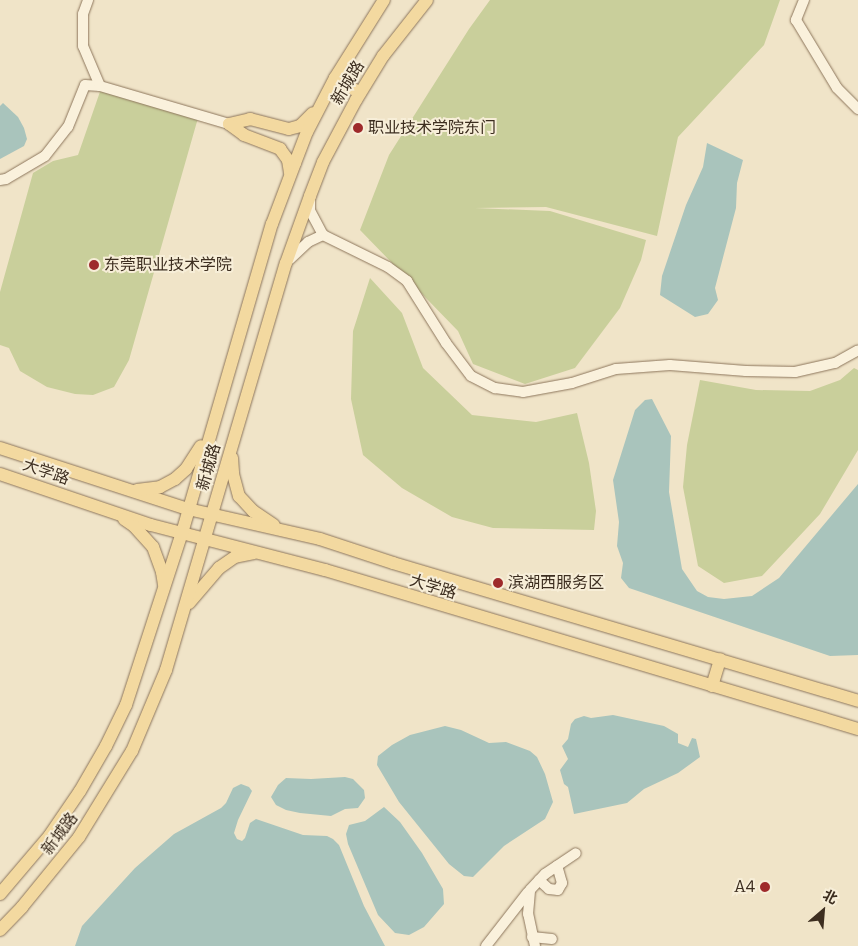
<!DOCTYPE html>
<meta charset="utf-8">
<style>
body{margin:0}
#map{position:relative;width:858px;height:946px;overflow:hidden;background:#f0e4c8;font-family:Bitter,"Noto Sans SC",serif}
div>[style]{position:absolute}
[style*='--x']{left:calc(var(--x)*1px);top:calc(var(--y)*1px);width:calc(var(--w)*1px);rotate:calc(var(--a)*1deg)}
.green>*{inset:0;background:#c9cf9b}
.water>*{inset:0;background:#a9c4bc}
.roads{filter:drop-shadow(0 0 1px #8d765c) drop-shadow(0 0 1px #8d765c)}
.minor>*{height:10px;margin:-5px;padding:0 5px;transform-origin:5px;border-radius:5px;background:#faf1dc}
.major>*{height:12px;margin:-6px;padding:0 6px;transform-origin:6px;border-radius:6px;background:#f3d9a0}
.dots>*{width:14px;height:14px;translate:-50% -50%;box-sizing:border-box;border:2px solid #f7eed8;border-radius:50%}
span{translate:-50% -50%;white-space:nowrap;text-align:center;line-height:1.15;-webkit-text-stroke:4px #f7eed8;paint-order:stroke}
.street-label{font-size:16px;color:#3d2e20}
.poi-label{font-size:16px;color:#3d2e20}
.left{translate:0 -50%;text-align:left}
.right{translate:-100% -50%;text-align:right}
.north{position:absolute;left:798px;top:886px;width:50px;height:50px;-webkit-text-stroke:4px #f7eed8;paint-order:stroke;rotate:27deg;font-size:14px;font-weight:700;line-height:20px;text-align:center;color:#3d2e20}
.north::after{content:'';display:block;margin:auto;width:18px;height:22px;background:#3d2e20;clip-path:polygon(50% 0,100% 100%,50% 72%,0 100%)}
</style>
<div id="map">
<div class="green">
<div style="clip-path:polygon(490px 0,780px 0,764px 45px,678px 137px,657px 236px,546px 207px,475px 208px,550px 211px,646px 240px,641px 260px,620px 308px,575px 368px,525px 384px,473px 364px,458px 331px,360px 230px,389px 155px,469px 29px)"></div>
<div style="clip-path:polygon(102px 86px,198px 118px,129px 360px,114px 387px,93px 395px,75px 394px,47px 387px,20px 371px,9px 348px,0 345px,0 292px,33px 173px,53px 161px,78px 155px)"></div>
<div style="clip-path:polygon(370px 278px,402px 313px,423px 368px,472px 415px,536px 422px,577px 413px,589px 463px,596px 511px,594px 530px,493px 528px,452px 517px,402px 488px,363px 455px,351px 399px,353px 331px)"></div>
<div style="clip-path:polygon(854px 368px,858px 370px,858px 450px,820px 514px,762px 576px,724px 583px,698px 566px,683px 487px,687px 445px,700px 380px,756px 390px,810px 391px,840px 380px)"></div>
</div>
<div class="water">
<div style="clip-path:polygon(3px 103px,18px 117px,24px 128px,27px 139px,24px 146px,0 159px,0 106px)"></div>
<div style="clip-path:polygon(707px 143px,743px 160px,737px 183px,736px 208px,715px 288px,718px 300px,708px 314px,695px 317px,660px 295px,662px 276px,686px 205px,703px 167px)"></div>
<div style="clip-path:polygon(652px 399px,671px 436px,669px 492px,682px 569px,697px 591px,708px 597px,724px 599px,752px 596px,779px 578px,858px 484px,858px 655px,830px 656px,629px 588px,621px 578px,623px 563px,617px 546px,619px 522px,613px 480px,635px 410px,645px 400px)"></div>
<div style="clip-path:polygon(613px 715px,664px 726px,678px 734px,678px 743px,688px 747px,692px 738px,696px 739px,700px 757px,678px 773px,644px 789px,627px 803px,574px 814px,568px 787px,564px 784px,560px 770px,568px 759px,562px 746px,568px 739px,571px 724px,575px 719px,584px 716px,591px 718px)"></div>
<div style="clip-path:polygon(445px 726px,461px 730px,489px 743px,506px 742px,530px 751px,537px 757px,545px 774px,553px 802px,545px 819px,504px 846px,473px 877px,464px 876px,449px 864px,399px 802px,377px 765px,378px 756px,392px 745px,410px 735px)"></div>
<div style="clip-path:polygon(345px 777px,353px 779px,364px 790px,365px 798px,358px 808px,345px 809px,331px 816px,300px 813px,286px 810px,276px 805px,271px 797px,278px 785px,286px 778px,311px 779px)"></div>
<div style="clip-path:polygon(241px 784px,249px 787px,252px 791px,238px 820px,234px 833px,237px 839px,242px 841px,245px 838px,250px 823px,256px 819px,303px 835px,327px 836px,333px 839px,339px 845px,364px 906px,385px 946px,75px 946px,82px 926px,135px 868px,174px 834px,221px 808px,226px 803px,233px 788px)"></div>
<div style="clip-path:polygon(384px 807px,400px 822px,422px 853px,443px 889px,444px 904px,424px 927px,409px 935px,395px 933px,378px 915px,348px 844px,346px 834px,349px 825px,365px 821px)"></div>
</div>
<div class="roads">
<div class="minor">
<div style="--x:804;--y:0;--w:22;--a:112"></div>
<div style="--x:796;--y:20;--w:79;--a:58.9"></div>
<div style="--x:837;--y:88;--w:30;--a:45"></div>
<div style="--x:100;--y:86;--w:134;--a:16.4"></div>
<div style="--x:0;--y:180;--w:6;--a:-9"></div>
<div style="--x:6;--y:179;--w:45;--a:-30.5"></div>
<div style="--x:45;--y:156;--w:37;--a:-52"></div>
<div style="--x:68;--y:127;--w:45;--a:-68"></div>
<div style="--x:85;--y:85;--w:15;--a:4"></div>
<div style="--x:100;--y:86;--w:43;--a:-113"></div>
<div style="--x:83;--y:46;--w:32;--a:-90"></div>
<div style="--x:83;--y:14;--w:15;--a:-70"></div>
<div style="--x:323;--y:235;--w:72;--a:26.2"></div>
<div style="--x:388;--y:267;--w:24;--a:36"></div>
<div style="--x:407;--y:281;--w:73;--a:57.8"></div>
<div style="--x:446;--y:343;--w:41;--a:52.9"></div>
<div style="--x:471;--y:376;--w:27;--a:27"></div>
<div style="--x:495;--y:388;--w:28;--a:8"></div>
<div style="--x:523;--y:392;--w:50;--a:-10.4"></div>
<div style="--x:572;--y:383;--w:46;--a:-17.7"></div>
<div style="--x:616;--y:369;--w:54;--a:-4.2"></div>
<div style="--x:670;--y:365;--w:76;--a:4.5"></div>
<div style="--x:746;--y:371;--w:49;--a:1.2"></div>
<div style="--x:795;--y:372;--w:41;--a:-12.7"></div>
<div style="--x:835;--y:363;--w:26;--a:-29"></div>
<div style="--x:290;--y:259;--w:25;--a:-43"></div>
<div style="--x:308;--y:242;--w:17;--a:-25"></div>
<div style="--x:323;--y:235;--w:27;--a:-118"></div>
<div style="--x:310;--y:211;--w:12;--a:-90"></div>
<div style="--x:539;--y:880;--w:13;--a:42"></div>
<div style="--x:549;--y:889;--w:9;--a:6"></div>
<div style="--x:558;--y:890;--w:8;--a:-60"></div>
<div style="--x:562;--y:883;--w:18;--a:-106"></div>
<div style="--x:532;--y:937;--w:20;--a:6"></div>
<div style="--x:486;--y:946;--w:68;--a:-52.1"></div>
<div style="--x:535;--y:946;--w:33;--a:-102"></div>
<div style="--x:528;--y:914;--w:24;--a:-85"></div>
<div style="--x:530;--y:890;--w:22;--a:-47"></div>
<div style="--x:545;--y:874;--w:37;--a:-34"></div>
</div>
<div class="major">
<div style="--x:335;--y:78;--w:29;--a:31"></div>
<div style="--x:229;--y:124;--w:22;--a:-13"></div>
<div style="--x:250;--y:119;--w:40;--a:14.4"></div>
<div style="--x:289;--y:129;--w:11;--a:-15"></div>
<div style="--x:300;--y:126;--w:18;--a:-45"></div>
<div style="--x:229;--y:124;--w:19;--a:36"></div>
<div style="--x:244;--y:135;--w:39;--a:21"></div>
<div style="--x:280;--y:149;--w:14;--a:54"></div>
<div style="--x:288;--y:160;--w:13;--a:81"></div>
<div style="--x:0;--y:448;--w:198;--a:18"></div>
<div style="--x:188;--y:509;--w:135;--a:12.8"></div>
<div style="--x:320;--y:539;--w:77;--a:18.2"></div>
<div style="--x:393;--y:563;--w:485;--a:16.5"></div>
<div style="--x:232;--y:458;--w:16;--a:86"></div>
<div style="--x:233;--y:474;--w:23;--a:75"></div>
<div style="--x:239;--y:496;--w:21;--a:47"></div>
<div style="--x:253;--y:511;--w:25;--a:34"></div>
<div style="--x:0;--y:474;--w:159;--a:18.7"></div>
<div style="--x:151;--y:525;--w:180;--a:14.5"></div>
<div style="--x:325;--y:570;--w:556;--a:16.61"></div>
<div style="--x:137;--y:490;--w:23;--a:-7"></div>
<div style="--x:160;--y:487;--w:17;--a:-28"></div>
<div style="--x:175;--y:479;--w:15;--a:-42"></div>
<div style="--x:186;--y:469;--w:27;--a:-57"></div>
<div style="--x:124;--y:519;--w:12;--a:35"></div>
<div style="--x:134;--y:526;--w:28;--a:48"></div>
<div style="--x:153;--y:547;--w:27;--a:70"></div>
<div style="--x:162;--y:572;--w:13;--a:81"></div>
<div style="--x:189;--y:603;--w:46;--a:-49.4"></div>
<div style="--x:219;--y:568;--w:19;--a:-35"></div>
<div style="--x:235;--y:557;--w:19;--a:-12"></div>
<div style="--x:712;--y:686;--w:28;--a:-73"></div>
<div style="--x:0;--y:894;--w:77;--a:-49.7"></div>
<div style="--x:50;--y:835;--w:53;--a:-55.7"></div>
<div style="--x:80;--y:791;--w:52;--a:-60"></div>
<div style="--x:106;--y:746;--w:46;--a:-64"></div>
<div style="--x:126;--y:705;--w:181;--a:-72"></div>
<div style="--x:182;--y:533;--w:322;--a:-73.8"></div>
<div style="--x:272;--y:224;--w:65;--a:-69.3"></div>
<div style="--x:295;--y:163;--w:33;--a:-69"></div>
<div style="--x:307;--y:132;--w:61;--a:-62.6"></div>
<div style="--x:335;--y:78;--w:92;--a:-57.9"></div>
<div style="--x:0;--y:930;--w:32;--a:-46"></div>
<div style="--x:22;--y:907;--w:90;--a:-50.8"></div>
<div style="--x:79;--y:837;--w:101;--a:-58.4"></div>
<div style="--x:132;--y:751;--w:88;--a:-67.2"></div>
<div style="--x:166;--y:670;--w:424;--a:-73.6"></div>
<div style="--x:286;--y:263;--w:71;--a:-70.3"></div>
<div style="--x:310;--y:196;--w:36;--a:-69"></div>
<div style="--x:323;--y:162;--w:70;--a:-62"></div>
<div style="--x:356;--y:100;--w:52;--a:-58.5"></div>
<div style="--x:383;--y:56;--w:71;--a:-51.8"></div>
</div>
</div>
<div class="dots">
<div style="left:358px;top:128px;background:#9e2a2b"></div>
<div style="left:94px;top:265px;background:#9e2a2b"></div>
<div style="left:498px;top:583px;background:#9e2a2b"></div>
<div style="left:765px;top:887px;background:#9e2a2b"></div>
</div>
<div class="street-label">
<span style="left:348px;top:83px;rotate:-59deg">新城路</span>
<span style="left:209px;top:467px;rotate:-74deg">新城路</span>
<span style="left:46px;top:472px;rotate:19deg">大学路</span>
<span style="left:433px;top:587px;rotate:17deg">大学路</span>
<span style="left:60px;top:834px;rotate:-53deg">新城路</span>
</div>
<div class="poi-label">
<span class="left" style="left:368px;top:128px">职业技术学院东门</span>
<span class="left" style="left:104px;top:265px">东莞职业技术学院</span>
<span class="left" style="left:508px;top:583px">滨湖西服务区</span>
<span class="right" style="left:755px;top:887px">A4</span>
</div>
<div class="north">北</div>
</div>
